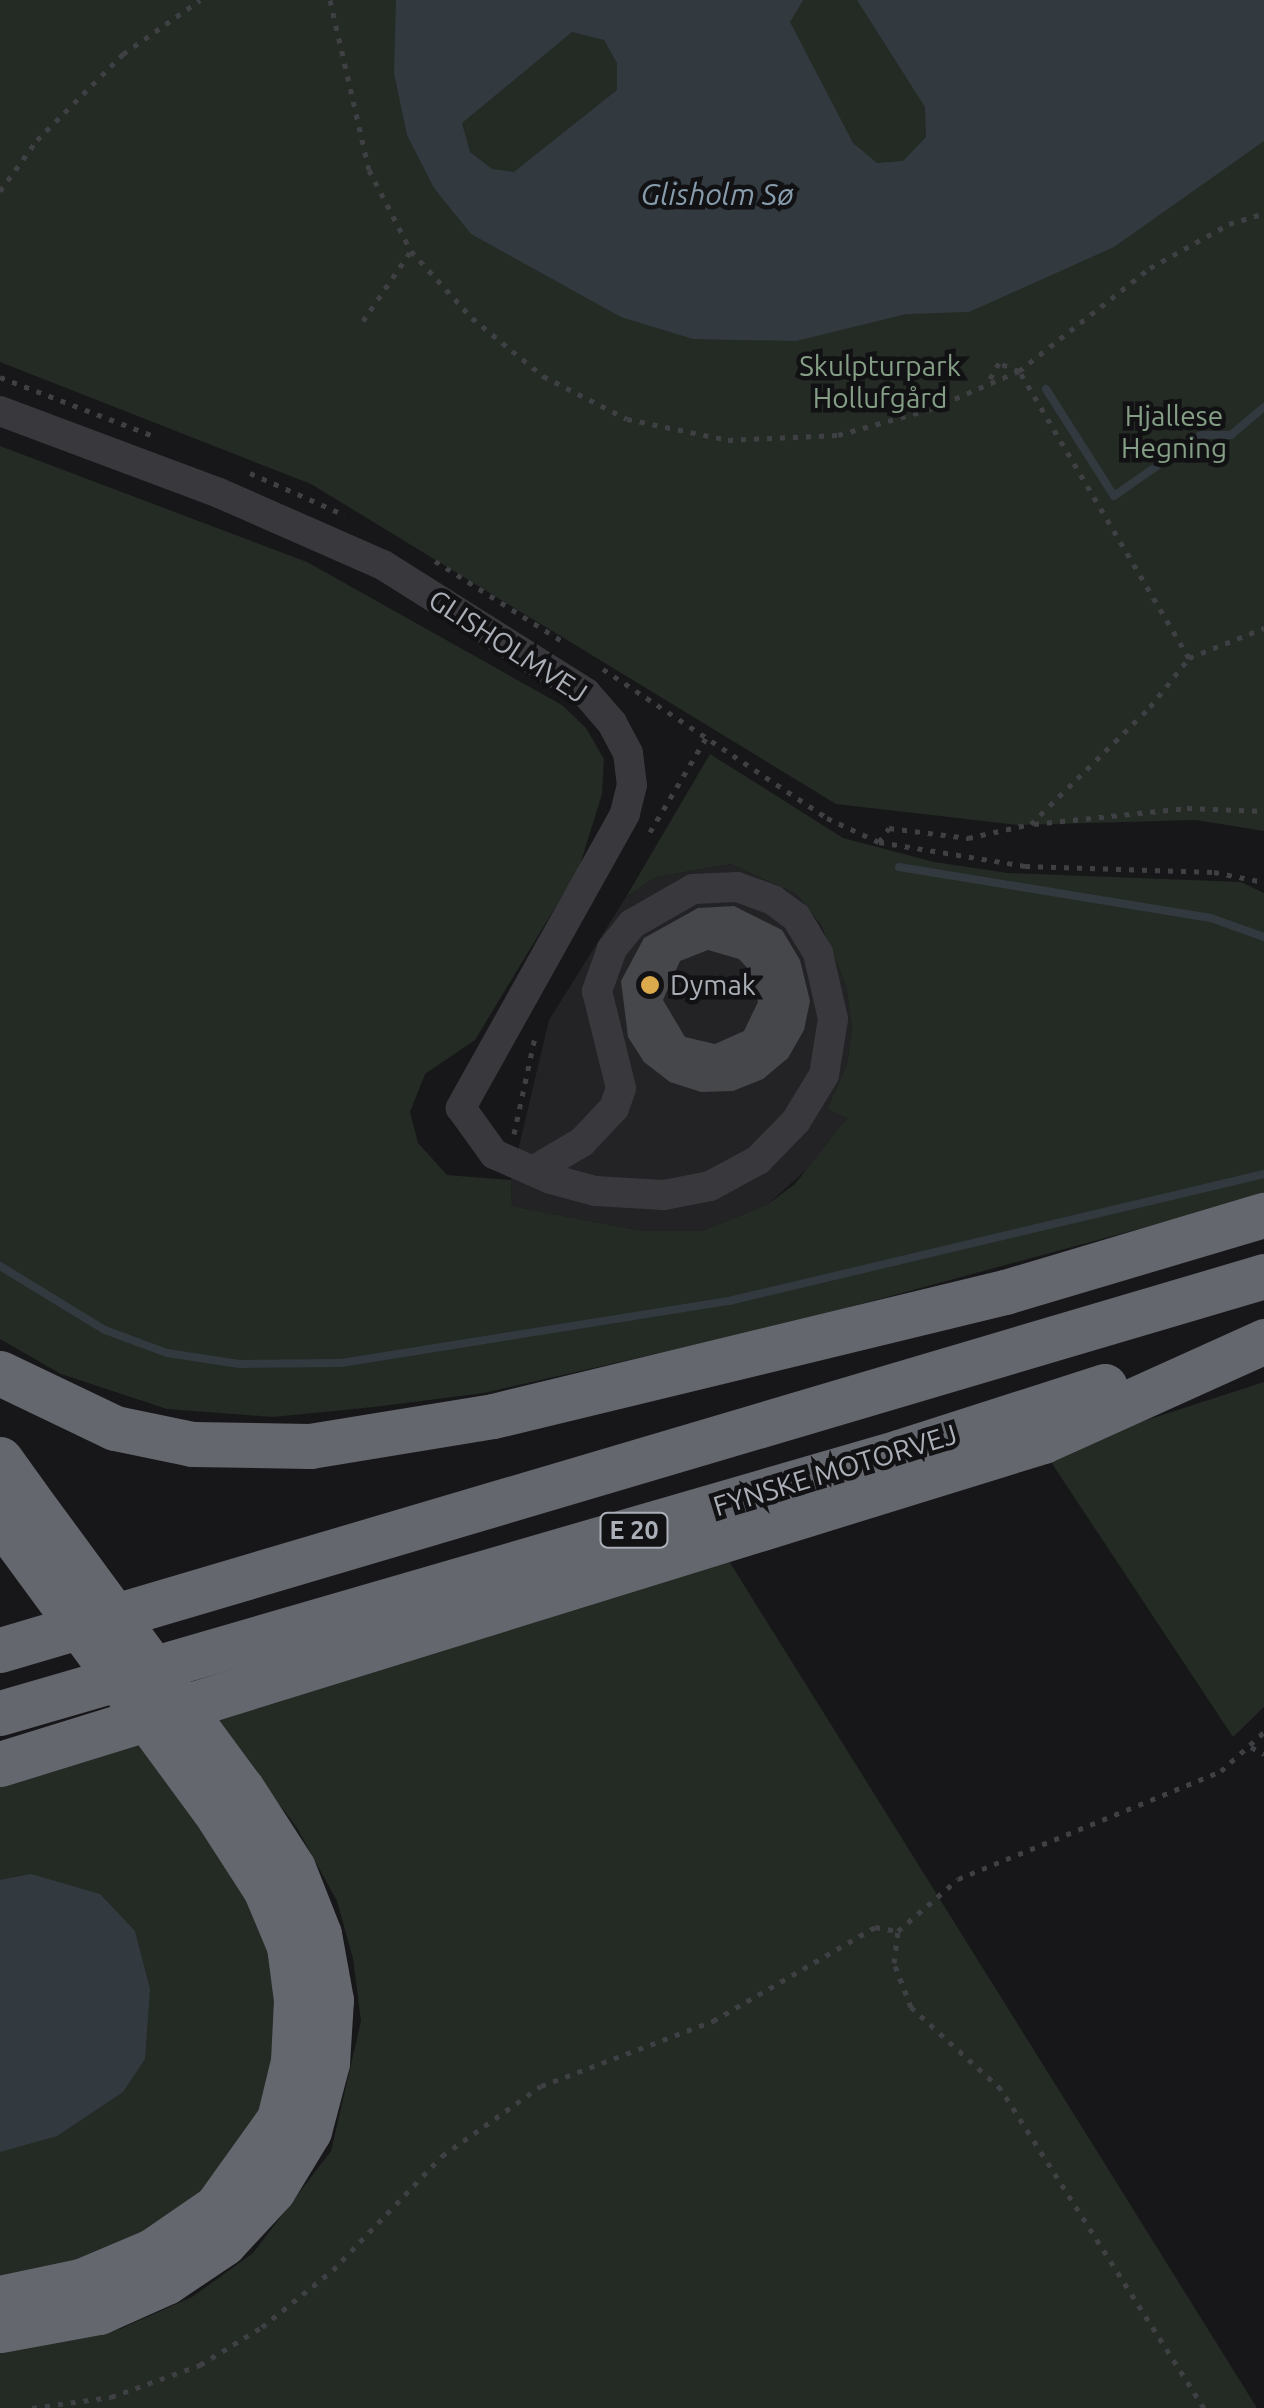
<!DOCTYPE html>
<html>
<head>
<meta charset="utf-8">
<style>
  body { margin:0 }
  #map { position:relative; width:1264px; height:2408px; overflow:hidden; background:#171719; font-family:Ubuntu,sans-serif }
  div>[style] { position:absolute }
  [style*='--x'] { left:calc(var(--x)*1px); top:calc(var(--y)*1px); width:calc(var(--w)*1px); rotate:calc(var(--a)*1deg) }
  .built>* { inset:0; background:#232326 }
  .green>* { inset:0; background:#242a24 }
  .water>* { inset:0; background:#323a40 }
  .stream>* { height:8px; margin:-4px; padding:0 4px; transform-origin:4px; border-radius:4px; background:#323a40 }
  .building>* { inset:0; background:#46474b }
  .path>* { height:5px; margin-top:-2.5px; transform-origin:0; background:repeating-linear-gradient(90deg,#3f4044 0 5px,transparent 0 13px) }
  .minor>* { height:30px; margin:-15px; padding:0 15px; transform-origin:15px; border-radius:15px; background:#39393d }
  .highway>* { height:45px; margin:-22.5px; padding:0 22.5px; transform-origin:22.5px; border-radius:22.5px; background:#65676e }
  .highway-bridge>* { height:45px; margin:-22.5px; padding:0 22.5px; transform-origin:22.5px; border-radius:22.5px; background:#65676e }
  .dots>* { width:28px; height:28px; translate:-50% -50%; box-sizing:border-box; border:5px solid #121214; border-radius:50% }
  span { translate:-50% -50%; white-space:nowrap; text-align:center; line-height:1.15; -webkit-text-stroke:9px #121214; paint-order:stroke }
  .shield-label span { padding:2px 8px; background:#121214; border:2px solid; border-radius:8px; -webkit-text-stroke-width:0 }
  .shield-label { font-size:25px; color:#abafb7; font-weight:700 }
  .park-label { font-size:28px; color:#849f86 }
  .street-label { font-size:28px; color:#abafb7 }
  .poi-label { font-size:28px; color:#abafb7 }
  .left { translate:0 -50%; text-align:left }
  .water-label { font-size:30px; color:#869cad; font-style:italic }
</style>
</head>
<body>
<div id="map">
  <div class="built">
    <i style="clip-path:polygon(731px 864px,796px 894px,820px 925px,846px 986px,852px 1027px,847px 1064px,827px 1109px,847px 1117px,826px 1152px,768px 1204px,702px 1231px,642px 1231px,512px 1206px,511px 1180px,549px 1020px,626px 897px,656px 877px)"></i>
  </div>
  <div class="green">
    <i style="clip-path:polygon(0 0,1264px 0,1264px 831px,1196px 820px,1018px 825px,836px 804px,311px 484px,0 362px)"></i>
    <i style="clip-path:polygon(0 446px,307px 562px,562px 705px,586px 728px,604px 759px,602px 794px,579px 868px,475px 1040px,425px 1074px,410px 1112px,418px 1143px,447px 1175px,511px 1180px,512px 1206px,642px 1231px,702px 1231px,768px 1204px,795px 1184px,847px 1118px,827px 1109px,847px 1064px,852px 1027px,846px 986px,821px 925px,796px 894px,731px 864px,656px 877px,626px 897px,710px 754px,843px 838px,934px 862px,1008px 873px,1241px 882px,1264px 893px,1264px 1195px,795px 1322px,484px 1393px,374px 1407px,273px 1417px,167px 1409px,61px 1374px,0 1339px)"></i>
    <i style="clip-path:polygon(1264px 1382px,1264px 1707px,1233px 1737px,1045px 1453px)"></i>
    <i style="clip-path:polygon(729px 1561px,1257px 2408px,0 2408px,0 2351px,120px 2329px,192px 2297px,253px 2253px,331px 2151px,361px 2021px,353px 1959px,337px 1901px,297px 1828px,215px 1719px)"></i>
    <i style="clip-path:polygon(144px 1742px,266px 1920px,282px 2054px,250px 2143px,178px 2216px,88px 2261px,0 2278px,0 1785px)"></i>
  </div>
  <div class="water">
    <i style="clip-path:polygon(evenodd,396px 0,803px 0,790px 22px,853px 143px,877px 163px,903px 161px,926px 137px,925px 107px,857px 0,1264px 0,1264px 141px,1114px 247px,969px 312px,906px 314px,796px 341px,693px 339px,621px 317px,471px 234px,434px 188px,407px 135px,394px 73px,396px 0,572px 32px,604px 40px,617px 63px,617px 90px,514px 172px,492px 169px,470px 152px,462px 123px,572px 32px)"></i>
    <i style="clip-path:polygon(31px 1874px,100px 1894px,135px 1931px,150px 1989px,145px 2059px,123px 2092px,57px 2136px,0 2152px,0 1880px)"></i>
  </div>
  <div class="stream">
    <i style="--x:1046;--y:389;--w:127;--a:57.6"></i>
    <i style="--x:1114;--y:496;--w:106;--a:-35"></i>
    <i style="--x:1201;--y:435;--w:30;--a:0"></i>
    <i style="--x:1231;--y:435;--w:43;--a:-40.3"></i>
    <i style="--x:899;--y:867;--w:316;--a:9.3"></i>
    <i style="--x:1211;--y:918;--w:56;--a:19.7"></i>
    <i style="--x:0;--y:1266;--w:123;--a:31.4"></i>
    <i style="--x:105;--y:1330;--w:66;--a:20.4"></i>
    <i style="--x:167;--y:1353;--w:73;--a:8.7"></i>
    <i style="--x:239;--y:1364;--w:102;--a:-0.6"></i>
    <i style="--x:341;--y:1363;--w:393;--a:-9.1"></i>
    <i style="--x:729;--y:1301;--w:550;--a:-13.35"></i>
  </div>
  <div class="building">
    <i style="clip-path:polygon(evenodd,734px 906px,782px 930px,800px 960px,810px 1001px,804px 1030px,788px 1058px,763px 1079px,733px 1091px,701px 1092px,670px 1082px,644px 1062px,628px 1037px,621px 981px,644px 938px,698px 908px,734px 906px,708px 950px,739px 959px,750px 971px,758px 1002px,744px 1031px,715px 1044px,685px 1037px,663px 1000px,680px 961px,708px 950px)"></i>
  </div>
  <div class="path">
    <i style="--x:330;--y:0;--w:174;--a:77.1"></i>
    <i style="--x:369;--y:170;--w:91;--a:62.6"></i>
    <i style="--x:411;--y:251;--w:91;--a:47.7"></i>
    <i style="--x:472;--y:318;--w:92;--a:39.2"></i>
    <i style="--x:543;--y:376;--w:94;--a:27.1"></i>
    <i style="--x:627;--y:419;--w:103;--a:11.7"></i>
    <i style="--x:728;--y:440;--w:110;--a:-2.6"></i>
    <i style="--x:838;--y:435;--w:97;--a:-15.6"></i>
    <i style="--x:931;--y:409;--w:96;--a:-23.4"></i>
    <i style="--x:1019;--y:371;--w:167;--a:-38.2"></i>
    <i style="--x:1150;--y:268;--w:90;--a:-29.1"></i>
    <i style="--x:1229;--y:224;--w:37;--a:-17"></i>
    <i style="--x:0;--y:191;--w:63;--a:-54"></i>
    <i style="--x:37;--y:140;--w:122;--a:-45"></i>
    <i style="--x:123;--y:54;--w:94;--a:-35"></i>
    <i style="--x:363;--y:321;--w:85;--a:-55.6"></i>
    <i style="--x:0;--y:377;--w:162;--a:21"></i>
    <i style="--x:250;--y:473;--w:104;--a:23.9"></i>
    <i style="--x:435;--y:561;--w:154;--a:32.2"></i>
    <i style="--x:1189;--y:658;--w:81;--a:-21.8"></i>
    <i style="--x:603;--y:669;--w:269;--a:33.6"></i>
    <i style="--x:827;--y:818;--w:57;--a:24.8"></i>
    <i style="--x:879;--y:842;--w:148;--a:9.3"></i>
    <i style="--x:1025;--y:866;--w:189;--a:1.8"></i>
    <i style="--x:1214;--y:872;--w:51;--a:11.3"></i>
    <i style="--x:1034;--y:824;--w:154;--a:-6"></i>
    <i style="--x:1187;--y:808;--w:77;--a:2.2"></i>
    <i style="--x:650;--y:832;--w:109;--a:-59.2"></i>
    <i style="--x:879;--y:842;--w:17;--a:-54"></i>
    <i style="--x:889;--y:828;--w:80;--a:7.2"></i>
    <i style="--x:968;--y:838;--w:65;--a:-12.5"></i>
    <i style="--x:1031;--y:824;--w:167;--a:-44.5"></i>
    <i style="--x:1150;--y:707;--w:63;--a:-51.5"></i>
    <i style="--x:1189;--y:658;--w:334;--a:-120.6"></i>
    <i style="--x:1019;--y:371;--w:22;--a:-158"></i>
    <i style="--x:999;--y:363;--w:24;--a:120"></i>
    <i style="--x:514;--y:1134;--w:99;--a:-77.8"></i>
    <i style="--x:1251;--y:1747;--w:15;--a:28"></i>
    <i style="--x:32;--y:2408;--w:80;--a:-7.9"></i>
    <i style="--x:111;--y:2397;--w:95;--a:-19.8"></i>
    <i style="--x:200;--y:2365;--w:73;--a:-31.5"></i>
    <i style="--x:262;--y:2327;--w:91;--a:-38.8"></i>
    <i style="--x:333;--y:2270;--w:158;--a:-46.3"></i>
    <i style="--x:442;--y:2156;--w:121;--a:-35.3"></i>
    <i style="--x:541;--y:2086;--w:184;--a:-20.7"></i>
    <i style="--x:713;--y:2021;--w:187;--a:-30.1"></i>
    <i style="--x:875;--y:1927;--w:23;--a:10"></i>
    <i style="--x:1204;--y:2408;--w:378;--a:-122.5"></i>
    <i style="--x:1001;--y:2089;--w:122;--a:-137.7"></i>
    <i style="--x:911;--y:2007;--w:47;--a:-111.1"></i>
    <i style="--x:894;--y:1963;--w:32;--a:-83"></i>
    <i style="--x:898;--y:1931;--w:79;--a:-40.9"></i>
    <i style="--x:958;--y:1879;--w:284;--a:-22.3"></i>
    <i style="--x:1221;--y:1771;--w:58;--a:-42.2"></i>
  </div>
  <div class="minor">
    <i style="--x:0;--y:411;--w:234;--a:20.5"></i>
    <i style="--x:219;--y:493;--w:179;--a:23.7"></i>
    <i style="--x:383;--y:565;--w:240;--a:32.2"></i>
    <i style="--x:586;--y:693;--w:40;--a:49"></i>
    <i style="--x:612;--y:723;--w:34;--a:62"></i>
    <i style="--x:628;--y:753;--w:32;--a:83"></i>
    <i style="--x:632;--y:785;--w:30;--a:104"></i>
    <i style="--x:625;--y:814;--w:337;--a:119.2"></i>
    <i style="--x:461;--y:1108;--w:57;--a:54.3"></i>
    <i style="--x:494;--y:1154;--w:62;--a:23.7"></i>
    <i style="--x:551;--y:1179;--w:46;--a:15.3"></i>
    <i style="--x:595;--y:1191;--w:69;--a:3.3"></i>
    <i style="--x:664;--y:1195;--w:47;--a:-11.1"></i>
    <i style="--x:710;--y:1186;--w:55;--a:-28.4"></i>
    <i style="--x:758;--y:1160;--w:54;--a:-45.7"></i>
    <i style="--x:796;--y:1121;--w:54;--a:-58.7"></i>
    <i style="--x:824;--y:1075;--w:57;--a:-80.9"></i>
    <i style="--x:833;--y:1019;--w:68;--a:-102.8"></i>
    <i style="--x:818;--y:953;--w:42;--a:-121.4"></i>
    <i style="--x:796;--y:917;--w:29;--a:-144"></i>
    <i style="--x:773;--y:900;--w:38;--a:-160"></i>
    <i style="--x:737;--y:887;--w:44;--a:177.4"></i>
    <i style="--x:693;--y:889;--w:70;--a:150.2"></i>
    <i style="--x:632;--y:924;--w:32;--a:129"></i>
    <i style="--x:612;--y:949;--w:45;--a:109.7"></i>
    <i style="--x:597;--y:991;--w:100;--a:76.1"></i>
    <i style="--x:621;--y:1088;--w:21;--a:109"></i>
    <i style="--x:614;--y:1108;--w:47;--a:133.3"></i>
    <i style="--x:582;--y:1142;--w:57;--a:149.4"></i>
  </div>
  <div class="highway">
    <i style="--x:0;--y:1373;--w:127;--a:25.6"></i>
    <i style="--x:115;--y:1428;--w:79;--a:11.7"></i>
    <i style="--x:192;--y:1444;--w:118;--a:1"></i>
    <i style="--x:310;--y:1446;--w:185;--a:-9.3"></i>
    <i style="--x:493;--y:1416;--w:527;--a:-13.61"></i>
    <i style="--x:1005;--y:1292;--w:270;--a:-16.6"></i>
    <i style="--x:0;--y:1459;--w:48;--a:54.3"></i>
    <i style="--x:0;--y:1650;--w:1318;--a:-16.48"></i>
    <i style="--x:0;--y:1713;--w:936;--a:-16.19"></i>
    <i style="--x:899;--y:1452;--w:216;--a:-17.8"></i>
    <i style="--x:0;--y:1764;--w:1092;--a:-17.21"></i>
    <i style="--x:1043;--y:1441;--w:243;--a:-24.3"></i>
    <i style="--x:0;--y:2298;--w:83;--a:-11.9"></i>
    <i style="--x:81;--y:2281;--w:77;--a:-22.9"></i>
    <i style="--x:152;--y:2251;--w:78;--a:-34.5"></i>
    <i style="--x:216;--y:2207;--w:108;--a:-54.4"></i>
    <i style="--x:279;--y:2119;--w:60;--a:-76.4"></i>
    <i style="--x:293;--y:2061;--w:61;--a:-87.2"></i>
    <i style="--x:296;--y:2000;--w:54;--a:-97.4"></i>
    <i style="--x:289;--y:1946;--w:62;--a:-112.8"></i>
    <i style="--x:265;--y:1889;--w:94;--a:-122.8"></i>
    <i style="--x:0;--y:2330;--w:101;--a:-10.3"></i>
    <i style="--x:99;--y:2312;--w:73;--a:-24.1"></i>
    <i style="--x:166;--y:2282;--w:70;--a:-33.9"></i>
    <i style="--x:224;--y:2243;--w:72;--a:-47.2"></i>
    <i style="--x:273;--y:2190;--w:69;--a:-58.6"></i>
    <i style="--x:309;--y:2131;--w:70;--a:-75.2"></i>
    <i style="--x:327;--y:2063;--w:63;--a:-86.4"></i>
    <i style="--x:331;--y:2000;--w:67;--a:-100.3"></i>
    <i style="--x:319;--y:1934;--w:71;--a:-111.5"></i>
    <i style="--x:293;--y:1868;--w:94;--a:-122.8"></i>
  </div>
  <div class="highway-bridge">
    <i style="--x:28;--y:1498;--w:361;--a:53.7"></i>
    <i style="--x:0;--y:1519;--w:361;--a:53.7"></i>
  </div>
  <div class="dots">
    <i style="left:650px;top:985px;background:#dbaa4d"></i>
  </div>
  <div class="shield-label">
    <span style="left:634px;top:1530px">E 20</span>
  </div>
  <div class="park-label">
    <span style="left:880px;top:382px">Skulpturpark<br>Hollufgård</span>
    <span style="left:1174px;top:432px">Hjallese<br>Hegning</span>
  </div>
  <div class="street-label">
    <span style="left:508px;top:646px;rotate:33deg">GLISHOLMVEJ</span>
    <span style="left:835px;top:1470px;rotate:-17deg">FYNSKE MOTORVEJ</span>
  </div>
  <div class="poi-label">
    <span class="left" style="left:670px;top:985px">Dymak</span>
  </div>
  <div class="water-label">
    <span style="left:717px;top:194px">Glisholm Sø</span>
  </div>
</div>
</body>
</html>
